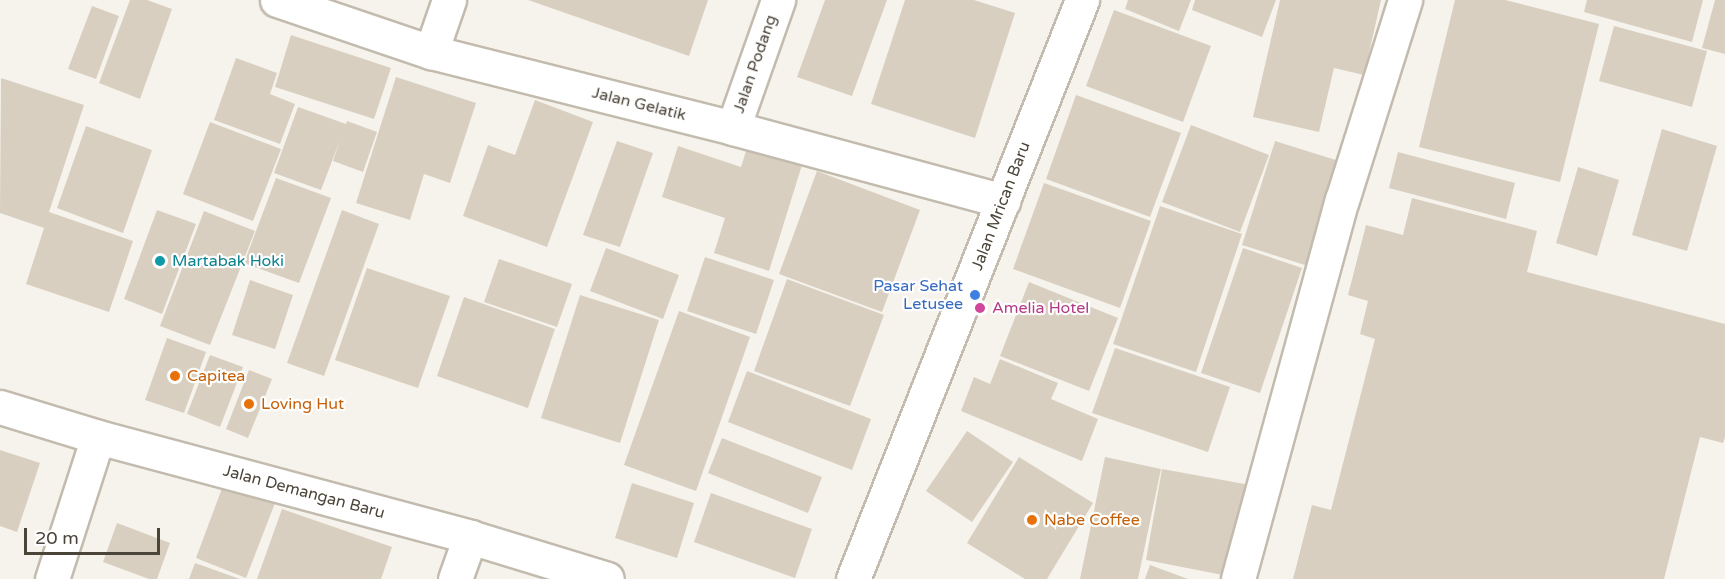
<!DOCTYPE html>
<html>
<head>
<meta charset="utf-8">
<style>
  body { margin:0 }
  #map { position:relative; width:1725px; height:579px; overflow:hidden; background:#f6f3ec; font-family:"Varela Round",sans-serif }
  div>[style] { position:absolute }
  [style*='--x'] { left:calc(var(--x)*1px); top:calc(var(--y)*1px); width:calc(var(--w)*1px); rotate:calc(var(--a)*1deg) }
  .building>* { inset:0; background:#d8cfc1 }
  .roads { filter:drop-shadow(2px 0 #c2bbae) drop-shadow(-2px 0 #c2bbae) drop-shadow(0 2px #c2bbae) drop-shadow(0 -2px #c2bbae) }
  .minor>* { height:33px; margin:-16.5px; padding:0 16.5px; transform-origin:16.5px; border-radius:16.5px; background:#fff }
  .dots>* { width:16px; height:16px; translate:-50% -50%; box-sizing:border-box; border:3px solid #fff; border-radius:50% }
  span { translate:-50% -50%; white-space:nowrap; text-align:center; line-height:1.15; -webkit-text-stroke:4.5px #fff; paint-order:stroke }
  .street-label { font-size:16px; color:#4b4439 }
  .culture-label { font-size:16px; color:#0d838f }
  .left { translate:0 -50%; text-align:left }
  .shop-label { font-size:16px; color:#366cbe }
  .right { translate:-100% -50%; text-align:right }
  .hotel-label { font-size:16px; color:#b23c85 }
  .food-label { font-size:16px; color:#c56008 }
  .scale { position:absolute; left:24px; top:528px; width:136px; height:27px; box-sizing:border-box; border:3px solid #4b4439; border-top:0; padding-left:8px; font-size:18px; line-height:21px; white-space:nowrap; color:#4b4439; -webkit-text-stroke:4px #fff; paint-order:stroke }
</style>
</head>
<body>
<div id="map">
  <div class="building">
    <i style="clip-path:polygon(130px 0,147px 0,172px 9px,140px 99px,99px 83px)"></i>
    <i style="clip-path:polygon(528px 0,708px 0,689px 56px)"></i>
    <i style="clip-path:polygon(825px 0,887px 0,852px 96px,797px 77px)"></i>
    <i style="clip-path:polygon(905px 0,974px 0,1015px 13px,975px 138px,871px 104px)"></i>
    <i style="clip-path:polygon(1128px 0,1191px 0,1179px 31px,1125px 9px)"></i>
    <i style="clip-path:polygon(1195px 0,1276px 0,1262px 37px,1192px 10px)"></i>
    <i style="clip-path:polygon(1280px 0,1381px 0,1364px 75px,1334px 68px,1319px 132px,1253px 117px)"></i>
    <i style="clip-path:polygon(1455px 0,1505px 0,1599px 24px,1560px 182px,1419px 147px)"></i>
    <i style="clip-path:polygon(1587px 0,1703px 0,1692px 42px,1584px 12px)"></i>
    <i style="clip-path:polygon(1715px 0,1725px 0,1725px 54px,1702px 48px)"></i>
    <i style="clip-path:polygon(92px 6px,119px 16px,96px 79px,68px 69px)"></i>
    <i style="clip-path:polygon(1114px 10px,1211px 46px,1183px 122px,1086px 86px)"></i>
    <i style="clip-path:polygon(1614px 26px,1707px 51px,1692px 107px,1599px 81px)"></i>
    <i style="clip-path:polygon(291px 35px,391px 68px,374px 119px,275px 87px)"></i>
    <i style="clip-path:polygon(236px 58px,277px 73px,270px 94px,295px 104px,280px 144px,214px 120px)"></i>
    <i style="clip-path:polygon(396px 77px,476px 103px,450px 183px,424px 174px,410px 220px,356px 203px)"></i>
    <i style="clip-path:polygon(1px 78px,84px 105px,49px 212px,133px 241px,109px 312px,26px 284px,44px 228px,0 213px)"></i>
    <i style="clip-path:polygon(1076px 95px,1181px 133px,1150px 217px,1046px 179px)"></i>
    <i style="clip-path:polygon(535px 100px,593px 122px,547px 247px,463px 216px,488px 145px,515px 155px)"></i>
    <i style="clip-path:polygon(298px 107px,346px 124px,347px 121px,377px 132px,363px 172px,333px 161px,340px 140px,321px 190px,274px 173px)"></i>
    <i style="clip-path:polygon(210px 122px,281px 149px,253px 221px,183px 194px)"></i>
    <i style="clip-path:polygon(1191px 125px,1269px 155px,1240px 232px,1162px 202px)"></i>
    <i style="clip-path:polygon(86px 126px,152px 150px,123px 233px,57px 208px)"></i>
    <i style="clip-path:polygon(1662px 129px,1717px 146px,1687px 251px,1632px 235px)"></i>
    <i style="clip-path:polygon(617px 141px,653px 153px,620px 247px,583px 235px)"></i>
    <i style="clip-path:polygon(1275px 141px,1342px 162px,1308px 266px,1242px 245px)"></i>
    <i style="clip-path:polygon(678px 146px,741px 167px,747px 148px,802px 165px,769px 271px,714px 253px,725px 218px,662px 197px)"></i>
    <i style="clip-path:polygon(1398px 152px,1515px 183px,1506px 219px,1389px 188px)"></i>
    <i style="clip-path:polygon(1578px 167px,1619px 180px,1597px 256px,1556px 243px)"></i>
    <i style="clip-path:polygon(817px 171px,920px 210px,882px 312px,779px 274px)"></i>
    <i style="clip-path:polygon(276px 178px,331px 198px,299px 283px,244px 263px)"></i>
    <i style="clip-path:polygon(1044px 183px,1151px 221px,1120px 308px,1013px 269px)"></i>
    <i style="clip-path:polygon(1412px 198px,1537px 231px,1527px 272px,1725px 324px,1725px 437px,1723px 443px,1700px 437px,1664px 579px,1293px 579px,1312px 505px,1331px 510px,1375px 339px,1360px 334px,1368px 301px,1348px 295px,1366px 225px,1403px 235px)"></i>
    <i style="clip-path:polygon(1160px 206px,1242px 234px,1196px 372px,1113px 344px)"></i>
    <i style="clip-path:polygon(157px 210px,196px 224px,162px 314px,124px 299px)"></i>
    <i style="clip-path:polygon(342px 210px,379px 224px,324px 376px,287px 363px)"></i>
    <i style="clip-path:polygon(204px 211px,255px 231px,210px 345px,160px 326px)"></i>
    <i style="clip-path:polygon(606px 248px,679px 275px,663px 319px,590px 291px)"></i>
    <i style="clip-path:polygon(1243px 248px,1302px 268px,1260px 393px,1201px 373px)"></i>
    <i style="clip-path:polygon(705px 257px,774px 280px,756px 334px,687px 311px)"></i>
    <i style="clip-path:polygon(499px 259px,572px 284px,557px 327px,484px 302px)"></i>
    <i style="clip-path:polygon(367px 268px,450px 296px,418px 388px,335px 360px)"></i>
    <i style="clip-path:polygon(787px 279px,884px 315px,850px 406px,754px 371px)"></i>
    <i style="clip-path:polygon(250px 280px,293px 295px,275px 349px,232px 335px)"></i>
    <i style="clip-path:polygon(1029px 282px,1118px 318px,1089px 391px,1000px 356px)"></i>
    <i style="clip-path:polygon(580px 295px,659px 320px,620px 443px,541px 418px)"></i>
    <i style="clip-path:polygon(464px 297px,555px 329px,528px 408px,437px 376px)"></i>
    <i style="clip-path:polygon(679px 311px,750px 337px,696px 491px,624px 465px)"></i>
    <i style="clip-path:polygon(167px 338px,206px 352px,184px 413px,145px 400px)"></i>
    <i style="clip-path:polygon(1115px 348px,1230px 387px,1208px 452px,1092px 413px)"></i>
    <i style="clip-path:polygon(210px 355px,243px 367px,220px 427px,187px 414px)"></i>
    <i style="clip-path:polygon(1000px 359px,1058px 383px,1051px 399px,1098px 419px,1082px 461px,961px 411px,974px 377px,990px 384px)"></i>
    <i style="clip-path:polygon(249px 370px,272px 379px,248px 438px,226px 429px)"></i>
    <i style="clip-path:polygon(747px 371px,871px 419px,852px 470px,728px 422px)"></i>
    <i style="clip-path:polygon(967px 431px,1013px 462px,972px 522px,926px 491px)"></i>
    <i style="clip-path:polygon(722px 438px,822px 477px,808px 513px,708px 473px)"></i>
    <i style="clip-path:polygon(0 450px,40px 463px,17px 532px,0 526px)"></i>
    <i style="clip-path:polygon(1019px 457px,1093px 503px,1047px 579px,1025px 579px,967px 543px)"></i>
    <i style="clip-path:polygon(1105px 457px,1161px 469px,1138px 579px,1080px 579px)"></i>
    <i style="clip-path:polygon(1162px 469px,1250px 485px,1233px 577px,1146px 560px)"></i>
    <i style="clip-path:polygon(224px 483px,275px 503px,246px 578px,196px 558px)"></i>
    <i style="clip-path:polygon(632px 483px,694px 503px,677px 558px,615px 538px)"></i>
    <i style="clip-path:polygon(711px 493px,812px 529px,795px 578px,694px 542px)"></i>
    <i style="clip-path:polygon(282px 509px,392px 547px,381px 579px,257px 579px)"></i>
    <i style="clip-path:polygon(117px 523px,170px 543px,157px 579px,149px 579px,103px 562px)"></i>
    <i style="clip-path:polygon(195px 563px,240px 579px,189px 579px)"></i>
    <i style="clip-path:polygon(1150px 565px,1188px 579px,1145px 579px)"></i>
  </div>
  <div class="roads">
    <div class="minor">
      <i style="--x:277;--y:0;--w:163;--a:18.7"></i>
      <i style="--x:431;--y:52;--w:311;--a:14.1"></i>
      <i style="--x:733;--y:128;--w:280;--a:15.1"></i>
      <i style="--x:431;--y:52;--w:55;--a:-70.9"></i>
      <i style="--x:733;--y:128;--w:136;--a:-70.6"></i>
      <i style="--x:0;--y:407;--w:102;--a:17"></i>
      <i style="--x:98;--y:437;--w:385;--a:15"></i>
      <i style="--x:470;--y:537;--w:143;--a:17"></i>
      <i style="--x:52;--y:579;--w:149;--a:-72.1"></i>
      <i style="--x:455;--y:579;--w:45;--a:-70.3"></i>
      <i style="--x:853;--y:579;--w:623;--a:-68.42"></i>
      <i style="--x:1238;--y:579;--w:393;--a:-74.7"></i>
      <i style="--x:1342;--y:200;--w:210;--a:-72.5"></i>
    </div>
  </div>
  <div class="dots">
    <i style="left:160px;top:261px;background:#0f9aa8"></i>
    <i style="left:975px;top:295px;background:#3f7fe0"></i>
    <i style="left:980px;top:308px;background:#d1479c"></i>
    <i style="left:175px;top:376px;background:#e8710a"></i>
    <i style="left:249px;top:404px;background:#e8710a"></i>
    <i style="left:1032px;top:520px;background:#e8710a"></i>
  </div>
  <div class="street-label">
    <span style="left:755px;top:64px;rotate:-71deg">Jalan Podang</span>
    <span style="left:639px;top:104px;rotate:14deg">Jalan Gelatik</span>
    <span style="left:1001px;top:206px;rotate:-69deg">Jalan Mrican Baru</span>
    <span style="left:304px;top:492px;rotate:15deg">Jalan Demangan Baru</span>
  </div>
  <div class="culture-label">
    <span class="left" style="left:172px;top:261px">Martabak Hoki</span>
  </div>
  <div class="shop-label">
    <span class="right" style="left:963px;top:295px">Pasar Sehat<br>Letusee</span>
  </div>
  <div class="hotel-label">
    <span class="left" style="left:992px;top:308px">Amelia Hotel</span>
  </div>
  <div class="food-label">
    <span class="left" style="left:187px;top:376px">Capitea</span>
    <span class="left" style="left:261px;top:404px">Loving Hut</span>
    <span class="left" style="left:1044px;top:520px">Nabe Coffee</span>
  </div>
  <div class="scale">20 m</div>
</div>
</body>
</html>
